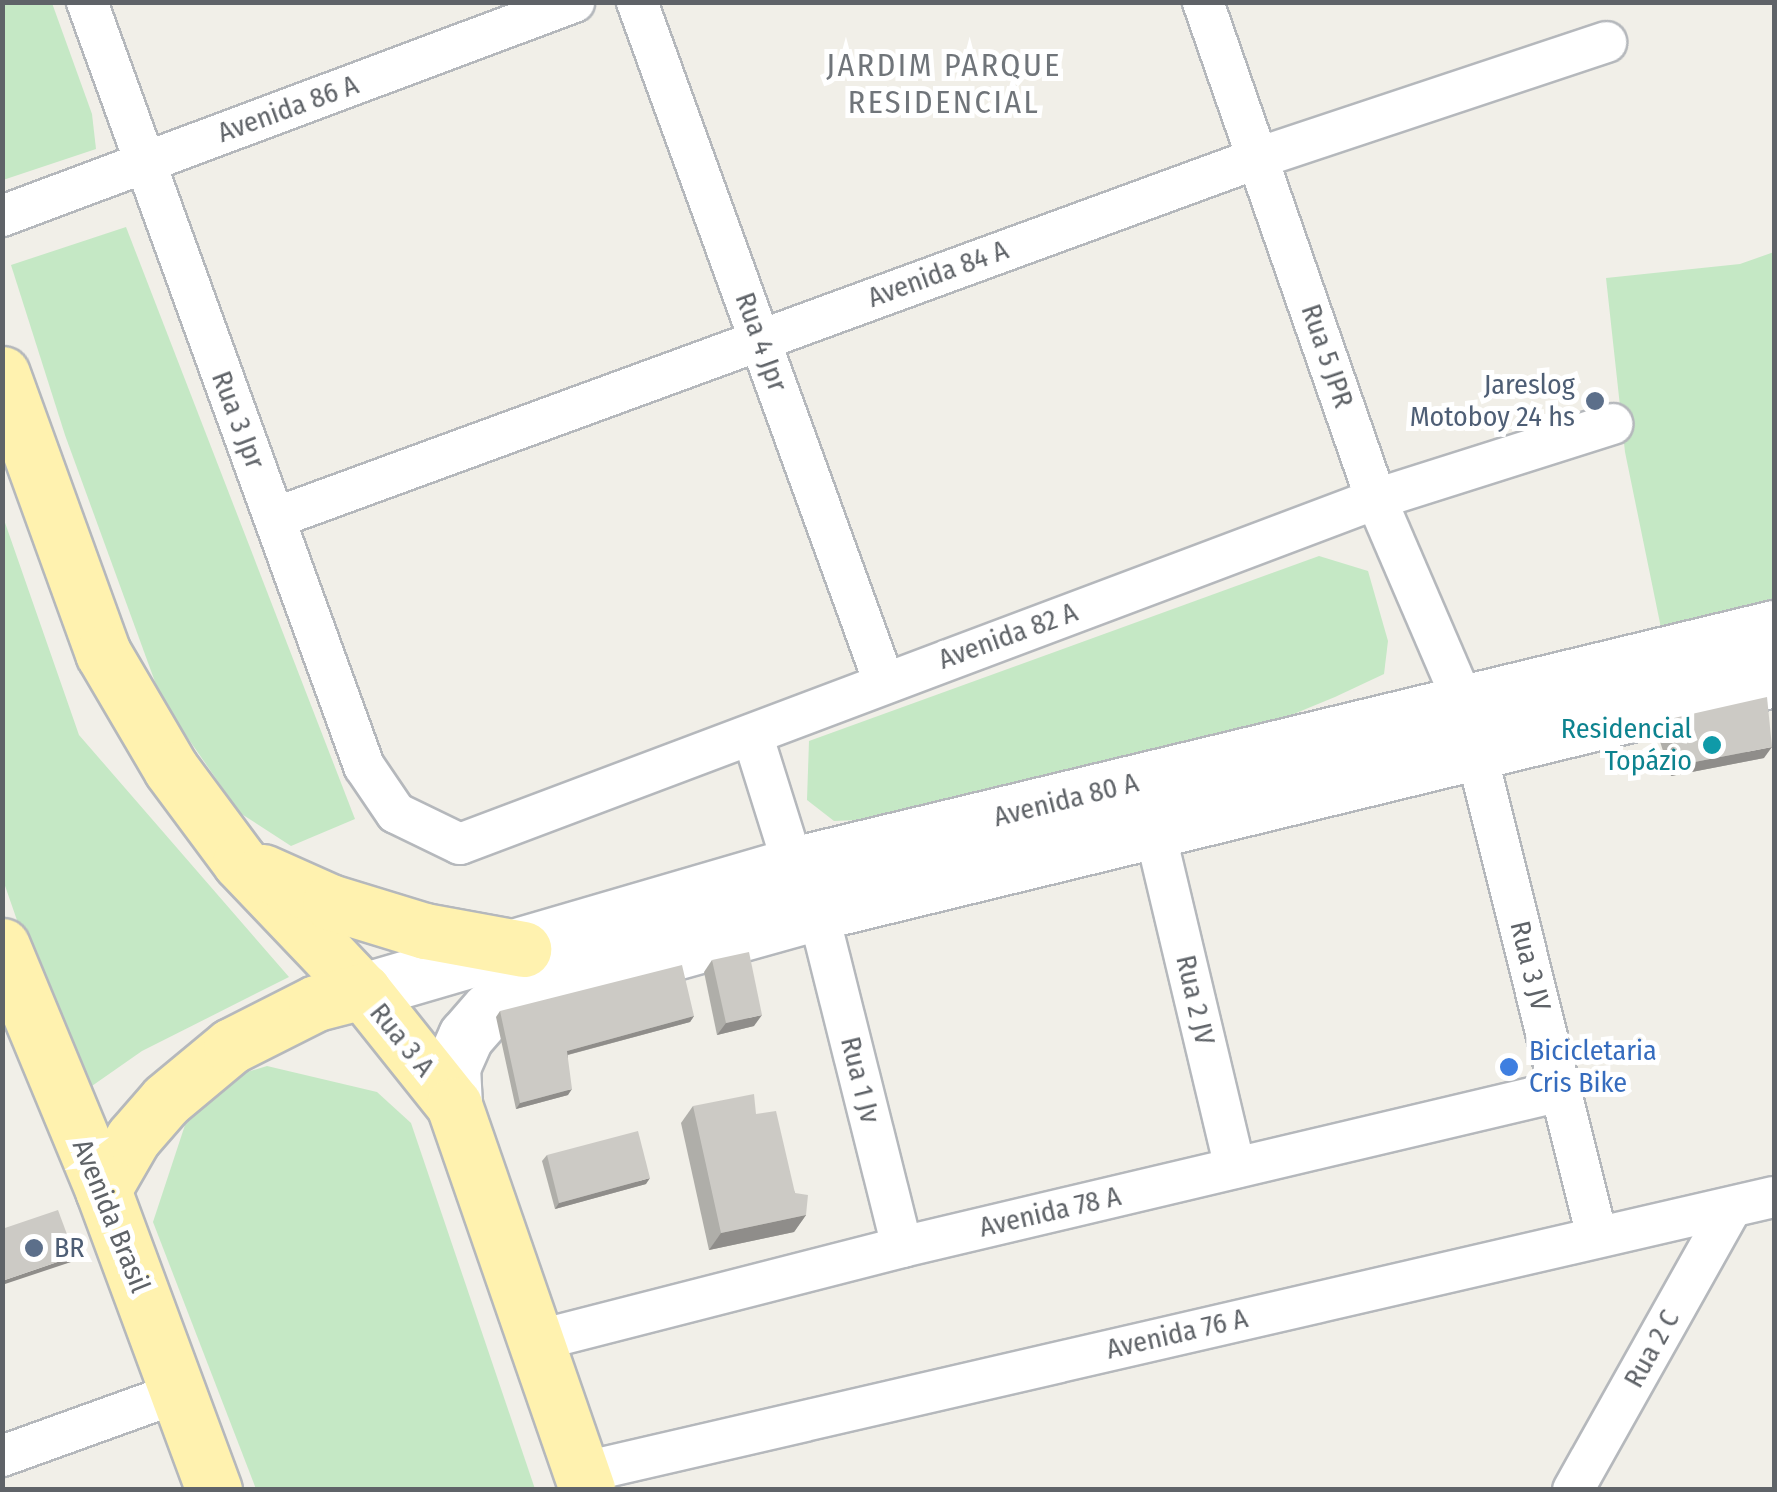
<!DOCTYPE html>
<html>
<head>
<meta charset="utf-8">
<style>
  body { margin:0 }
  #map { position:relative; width:1777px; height:1492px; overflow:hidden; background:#f1efe8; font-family:"Fira Sans Condensed",sans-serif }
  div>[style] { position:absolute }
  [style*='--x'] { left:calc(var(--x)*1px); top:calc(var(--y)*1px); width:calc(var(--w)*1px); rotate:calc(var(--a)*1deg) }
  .green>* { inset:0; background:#c5e8c5 }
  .roads { filter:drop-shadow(2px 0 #b5b8bc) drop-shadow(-2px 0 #b5b8bc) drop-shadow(0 2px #b5b8bc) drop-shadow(0 -2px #b5b8bc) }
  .minor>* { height:40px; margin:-20px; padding:0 20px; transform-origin:20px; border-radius:20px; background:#fff }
  .secondary>* { height:55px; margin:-27.5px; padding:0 27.5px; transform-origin:27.5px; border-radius:27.5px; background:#fff }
  .primary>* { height:55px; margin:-27.5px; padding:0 27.5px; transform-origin:27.5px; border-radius:27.5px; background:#fff2af }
  .wall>* { inset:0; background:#afaea9 }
  .shaded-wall>* { inset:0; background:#8f8d8a }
  .building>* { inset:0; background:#cccac5 }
  .dots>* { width:28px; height:28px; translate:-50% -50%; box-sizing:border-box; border:5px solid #fff; border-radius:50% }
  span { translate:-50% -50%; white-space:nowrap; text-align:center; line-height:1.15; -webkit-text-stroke:10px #fff; paint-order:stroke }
  .street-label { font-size:28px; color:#5f6368 }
  .service-label { font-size:28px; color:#4e5e75 }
  .right { translate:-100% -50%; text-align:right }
  .left { translate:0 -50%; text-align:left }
  .culture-label { font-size:28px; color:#0d838f }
  .shop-label { font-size:28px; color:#366cbe }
  .quarter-label { font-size:32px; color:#70757a; letter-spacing:2.5px }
  .frame { position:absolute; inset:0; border:5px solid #5f6368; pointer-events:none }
</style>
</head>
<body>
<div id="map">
  <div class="green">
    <i style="clip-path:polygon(2px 3px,52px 3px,92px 114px,96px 149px,3px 180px)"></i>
    <i style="clip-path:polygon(126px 227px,355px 819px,291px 846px,240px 813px,162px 701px,65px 435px,11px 265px)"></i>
    <i style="clip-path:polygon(1774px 252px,1774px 598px,1661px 628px,1625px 452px,1606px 278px,1740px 264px)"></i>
    <i style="clip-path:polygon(2px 514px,79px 735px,289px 977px,142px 1051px,89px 1088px,58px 1038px,3px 880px)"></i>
    <i style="clip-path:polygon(1319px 556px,1368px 571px,1388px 641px,1384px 674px,1335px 697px,1257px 729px,880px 819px,834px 821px,807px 800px,809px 741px)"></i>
    <i style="clip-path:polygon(267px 1066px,377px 1092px,411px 1123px,535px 1489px,256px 1489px,153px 1222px,185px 1125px,231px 1077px)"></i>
  </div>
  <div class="roads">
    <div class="minor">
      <i style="--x:87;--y:2;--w:813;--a:70.07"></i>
      <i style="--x:364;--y:766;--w:57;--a:55.8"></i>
      <i style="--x:396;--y:813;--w:71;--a:25.8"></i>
      <i style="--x:460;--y:844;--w:979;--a:-20.64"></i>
      <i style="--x:1376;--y:499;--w:248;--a:-17.6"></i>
      <i style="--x:637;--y:2;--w:723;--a:70.04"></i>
      <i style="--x:1203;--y:2;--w:526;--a:70.81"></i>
      <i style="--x:1376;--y:499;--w:222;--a:66.7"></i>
      <i style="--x:1464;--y:703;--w:550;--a:76.01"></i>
      <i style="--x:2;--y:216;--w:611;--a:-20.51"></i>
      <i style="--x:275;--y:518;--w:1047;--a:-20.11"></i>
      <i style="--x:1258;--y:158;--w:367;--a:-18.4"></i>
      <i style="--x:753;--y:737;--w:134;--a:72.6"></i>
      <i style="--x:1155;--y:832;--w:345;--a:76.6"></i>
      <i style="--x:818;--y:912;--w:345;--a:75.9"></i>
      <i style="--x:540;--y:1340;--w:374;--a:-14.4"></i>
      <i style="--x:902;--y:1247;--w:677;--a:-13.32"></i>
      <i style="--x:2;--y:1456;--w:189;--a:-19.8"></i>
      <i style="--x:580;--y:1473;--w:1225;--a:-13.02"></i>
      <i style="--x:1573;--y:1490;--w:323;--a:-60.7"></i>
    </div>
    <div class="secondary">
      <i style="--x:363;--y:991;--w:448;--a:-16.3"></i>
      <i style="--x:793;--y:865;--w:1009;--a:-13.58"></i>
      <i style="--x:454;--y:1105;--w:38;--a:-93"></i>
      <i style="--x:452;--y:1067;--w:34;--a:-66"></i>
      <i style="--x:466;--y:1036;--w:35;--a:-49"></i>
      <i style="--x:489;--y:1010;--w:34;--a:-26"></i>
      <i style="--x:520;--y:995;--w:309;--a:-15.6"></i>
      <i style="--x:818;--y:912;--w:984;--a:-13.7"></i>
    </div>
    <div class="primary">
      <i style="--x:2;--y:374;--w:297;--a:70.1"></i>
      <i style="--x:103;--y:653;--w:134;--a:59.6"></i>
      <i style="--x:171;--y:769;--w:116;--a:53.4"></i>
      <i style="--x:240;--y:862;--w:178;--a:46.4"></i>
      <i style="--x:363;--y:991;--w:146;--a:51.4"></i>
      <i style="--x:454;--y:1105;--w:407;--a:70.9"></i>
      <i style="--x:263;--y:872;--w:73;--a:24.1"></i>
      <i style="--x:330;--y:902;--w:99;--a:17"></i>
      <i style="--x:425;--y:931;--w:100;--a:10.4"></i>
      <i style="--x:2;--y:946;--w:264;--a:67.5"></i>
      <i style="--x:103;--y:1190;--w:320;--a:69.7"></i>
      <i style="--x:103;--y:1190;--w:60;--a:-60"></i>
      <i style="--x:133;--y:1138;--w:50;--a:-49"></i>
      <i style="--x:166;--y:1100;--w:85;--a:-39.7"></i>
      <i style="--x:231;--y:1046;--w:95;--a:-26.8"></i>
      <i style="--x:316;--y:1003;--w:49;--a:-14.3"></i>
    </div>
  </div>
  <div class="wall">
    <i style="clip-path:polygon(1665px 720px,1764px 758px,1671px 776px,1657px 732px)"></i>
    <i style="clip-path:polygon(712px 960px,754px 1026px,717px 1035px,704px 972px)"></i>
    <i style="clip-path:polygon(500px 1011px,694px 1016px,690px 1022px,568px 1055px,568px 1095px,516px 1109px,496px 1017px)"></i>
    <i style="clip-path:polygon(693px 1106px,756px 1114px,806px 1215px,794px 1232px,709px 1250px,681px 1123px)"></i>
    <i style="clip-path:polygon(547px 1155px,646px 1184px,555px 1209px,542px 1161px)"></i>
  </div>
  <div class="shaded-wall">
    <i style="clip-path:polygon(1772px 747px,1764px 758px,1671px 776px,1679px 765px)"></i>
    <i style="clip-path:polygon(762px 1015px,754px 1026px,717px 1035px,726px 1023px)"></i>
    <i style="clip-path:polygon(694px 1016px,690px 1022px,563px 1056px,567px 1051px)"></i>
    <i style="clip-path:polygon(572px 1089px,568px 1095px,516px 1109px,520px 1103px)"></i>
    <i style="clip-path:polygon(650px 1178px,646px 1184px,555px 1209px,559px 1203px)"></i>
    <i style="clip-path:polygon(806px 1215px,794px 1232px,709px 1250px,721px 1233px)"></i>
    <i style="clip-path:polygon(75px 1256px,71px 1262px,2px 1285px,2px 1281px)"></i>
  </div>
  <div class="building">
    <i style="clip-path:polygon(1767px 697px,1772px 747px,1679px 765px,1665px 720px)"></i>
    <i style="clip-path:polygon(749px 952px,762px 1015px,726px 1023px,712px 960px)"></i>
    <i style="clip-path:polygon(682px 965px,694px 1016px,567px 1051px,572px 1089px,520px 1103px,500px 1011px)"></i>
    <i style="clip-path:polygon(754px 1094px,756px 1114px,776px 1111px,795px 1193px,808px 1195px,806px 1215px,721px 1233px,693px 1106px)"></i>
    <i style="clip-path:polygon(638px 1131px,650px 1178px,559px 1203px,547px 1155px)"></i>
    <i style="clip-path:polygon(58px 1210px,75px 1256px,2px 1281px,2px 1229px)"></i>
  </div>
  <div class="dots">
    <i style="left:1595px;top:401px;background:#5c6f8a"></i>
    <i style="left:1712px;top:745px;background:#0f9aa8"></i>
    <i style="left:1509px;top:1067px;background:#3f7fe0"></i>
    <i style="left:34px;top:1248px;background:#5c6f8a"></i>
  </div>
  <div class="street-label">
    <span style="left:288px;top:109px;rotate:-20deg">Avenida 86 A</span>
    <span style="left:938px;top:274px;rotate:-20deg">Avenida 84 A</span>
    <span style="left:761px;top:342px;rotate:70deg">Rua 4 Jpr</span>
    <span style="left:1327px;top:356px;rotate:71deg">Rua 5 JPR</span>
    <span style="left:238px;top:420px;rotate:69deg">Rua 3 Jpr</span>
    <span style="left:1008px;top:636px;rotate:-20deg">Avenida 82 A</span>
    <span style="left:1066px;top:800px;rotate:-14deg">Avenida 80 A</span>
    <span style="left:1530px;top:966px;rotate:76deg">Rua 3 JV</span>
    <span style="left:1195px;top:1000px;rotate:77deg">Rua 2 JV</span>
    <span style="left:402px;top:1040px;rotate:51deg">Rua 3 A</span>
    <span style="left:860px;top:1080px;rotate:76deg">Rua 1 Jv</span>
    <span style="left:1050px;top:1212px;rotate:-13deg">Avenida 78 A</span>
    <span style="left:111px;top:1216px;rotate:68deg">Avenida Brasil</span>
    <span style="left:1177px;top:1334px;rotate:-13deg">Avenida 76 A</span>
    <span style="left:1652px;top:1349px;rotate:-61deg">Rua 2 C</span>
  </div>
  <div class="service-label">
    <span class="right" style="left:1575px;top:401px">Jareslog<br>Motoboy 24 hs</span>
    <span class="left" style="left:54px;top:1248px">BR</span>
  </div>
  <div class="culture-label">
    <span class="right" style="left:1692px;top:745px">Residencial<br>Topázio</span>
  </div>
  <div class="shop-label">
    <span class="left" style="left:1529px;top:1067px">Bicicletaria<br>Cris Bike</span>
  </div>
  <div class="quarter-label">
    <span style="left:944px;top:84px">JARDIM PARQUE<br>RESIDENCIAL</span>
  </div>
  <div class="frame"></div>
</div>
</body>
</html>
